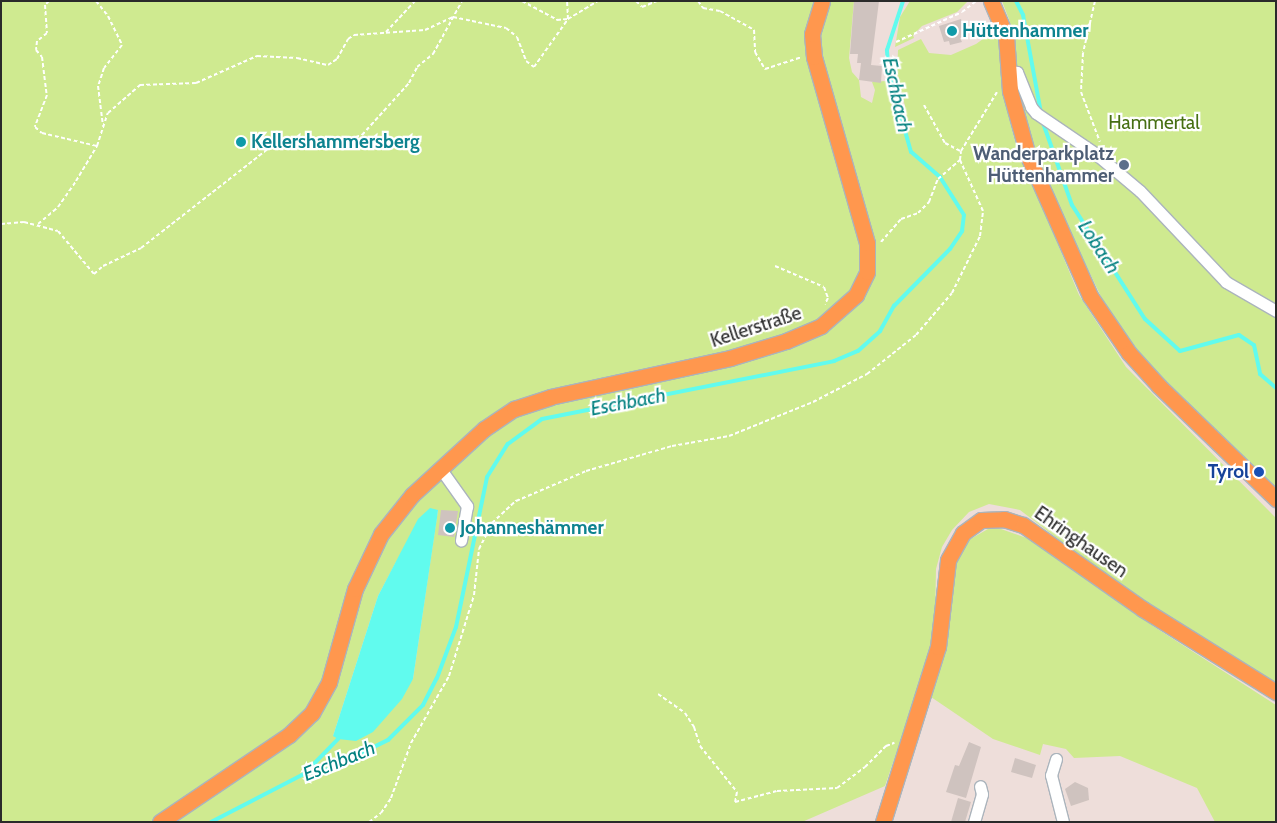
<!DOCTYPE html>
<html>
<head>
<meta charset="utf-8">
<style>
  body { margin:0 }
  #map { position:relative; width:1277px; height:823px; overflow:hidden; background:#eededa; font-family:Cabin,sans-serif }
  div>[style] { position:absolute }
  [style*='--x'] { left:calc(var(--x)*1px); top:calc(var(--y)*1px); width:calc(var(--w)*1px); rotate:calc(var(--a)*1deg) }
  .green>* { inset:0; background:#cfea90 }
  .water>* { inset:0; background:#61fbee }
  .stream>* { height:4px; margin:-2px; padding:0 2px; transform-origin:2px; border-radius:2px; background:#61fbee }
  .building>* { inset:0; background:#cfc3bf }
  .path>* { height:2px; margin-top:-1px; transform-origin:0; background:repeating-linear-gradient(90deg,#fff 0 4px,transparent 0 6.5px) }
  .roads { filter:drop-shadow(1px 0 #abb4bc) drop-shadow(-1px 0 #abb4bc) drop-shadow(0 1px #abb4bc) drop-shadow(0 -1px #abb4bc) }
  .minor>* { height:11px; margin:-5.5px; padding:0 5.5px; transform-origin:5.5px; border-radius:5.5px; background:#fff }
  .major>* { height:15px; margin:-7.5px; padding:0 7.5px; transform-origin:7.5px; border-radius:7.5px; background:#ff974e }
  .dots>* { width:14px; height:14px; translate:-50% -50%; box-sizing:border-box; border:2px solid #fff; border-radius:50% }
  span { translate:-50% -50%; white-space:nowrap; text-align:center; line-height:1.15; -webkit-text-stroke:4.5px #fff; paint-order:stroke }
  .culture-label { font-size:19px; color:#0d838f; font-weight:700 }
  .left { translate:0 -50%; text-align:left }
  .park-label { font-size:19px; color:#466f12 }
  .service-label { font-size:19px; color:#4e5e75; font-weight:700 }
  .right { translate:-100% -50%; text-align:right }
  .street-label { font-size:19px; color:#2a2a2a }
  .transit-label { font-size:19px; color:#164399; font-weight:700 }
  .water-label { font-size:20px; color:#048281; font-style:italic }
  .frame { position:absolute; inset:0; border:2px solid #2a2a2a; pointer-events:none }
</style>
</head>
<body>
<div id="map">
  <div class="green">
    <i style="clip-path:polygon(1px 1px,816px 1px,809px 24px,860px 232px,863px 267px,845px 301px,803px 329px,734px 352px,535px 395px,390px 511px,317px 695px,294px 725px,150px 822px,1px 822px)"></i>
    <i style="clip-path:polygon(evenodd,827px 1px,854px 1px,849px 58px,852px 72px,859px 80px,861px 97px,872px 103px,875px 90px,872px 82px,886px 81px,896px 111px,905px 106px,897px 76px,898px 50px,921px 39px,929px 53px,951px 55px,976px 44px,997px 29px,1004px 99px,1015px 141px,1079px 295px,1126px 367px,1276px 518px,1276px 684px,1121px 587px,1020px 510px,989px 504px,969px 512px,952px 530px,942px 547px,936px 569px,935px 618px,928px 660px,885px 786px,802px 822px,173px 822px,296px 739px,319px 719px,332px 696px,358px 598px,390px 531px,409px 508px,492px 430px,509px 419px,546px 405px,782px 351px,828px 330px,862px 298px,872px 237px,834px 111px,817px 41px,827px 1px,438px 510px,413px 679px,333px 736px,378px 596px,396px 562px,438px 510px)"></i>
    <i style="clip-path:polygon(910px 1px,968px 1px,957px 12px,922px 26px,913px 35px,914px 38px,895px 47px,900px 17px)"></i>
    <i style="clip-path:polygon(1002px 1px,1276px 1px,1276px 491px,1152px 369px,1106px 307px,1050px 190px,1029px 135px,1017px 88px,1010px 22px)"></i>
    <i style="clip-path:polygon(988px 529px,1001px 529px,1032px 540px,1153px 626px,1276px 705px,1276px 822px,1215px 822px,1197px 788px,1120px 756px,1074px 758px,1066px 749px,1043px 744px,1040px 755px,993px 739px,931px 697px,947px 646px,951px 583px,959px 552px,967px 541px)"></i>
  </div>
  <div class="water">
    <i style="clip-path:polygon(430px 508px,438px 510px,437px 518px,413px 679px,402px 699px,373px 732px,356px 741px,338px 739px,333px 736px,378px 596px,418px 519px)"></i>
  </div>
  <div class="stream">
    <i style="--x:1016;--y:1;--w:16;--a:63"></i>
    <i style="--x:1023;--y:15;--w:100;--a:79.6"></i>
    <i style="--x:1042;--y:120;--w:90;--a:70.6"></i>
    <i style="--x:1072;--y:205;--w:135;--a:57.4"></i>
    <i style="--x:1145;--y:319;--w:47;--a:42.4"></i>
    <i style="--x:1180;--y:351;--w:61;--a:-15.2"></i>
    <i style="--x:1239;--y:335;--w:18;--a:34"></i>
    <i style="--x:1254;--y:345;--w:30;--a:78"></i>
    <i style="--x:1260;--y:374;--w:21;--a:41"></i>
    <i style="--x:304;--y:774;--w:49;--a:-45.8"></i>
    <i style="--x:211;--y:822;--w:105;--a:-27.3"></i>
    <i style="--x:304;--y:774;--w:25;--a:-11"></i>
    <i style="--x:329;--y:769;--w:66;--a:-26.2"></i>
    <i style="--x:388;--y:740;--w:49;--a:-45"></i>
    <i style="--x:423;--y:705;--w:30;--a:-63"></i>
    <i style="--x:437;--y:678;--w:54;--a:-69.6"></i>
    <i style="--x:456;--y:627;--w:153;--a:-78.3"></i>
    <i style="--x:487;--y:477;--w:39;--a:-58"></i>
    <i style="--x:508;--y:444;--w:42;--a:-36.3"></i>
    <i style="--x:542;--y:419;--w:298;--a:-11.2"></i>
    <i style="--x:834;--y:361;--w:26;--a:-23"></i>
    <i style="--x:858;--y:351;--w:30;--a:-42"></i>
    <i style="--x:880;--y:331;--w:29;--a:-61"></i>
    <i style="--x:894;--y:306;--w:80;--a:-45.5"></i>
    <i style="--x:950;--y:249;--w:22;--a:-56"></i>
    <i style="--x:962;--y:231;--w:16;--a:-83"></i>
    <i style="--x:964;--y:215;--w:45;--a:-122.3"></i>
    <i style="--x:940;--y:177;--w:38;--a:-139"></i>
    <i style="--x:911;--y:152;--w:81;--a:-105.8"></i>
    <i style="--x:889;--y:74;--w:24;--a:-95"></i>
    <i style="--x:887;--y:50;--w:52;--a:-71.9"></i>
  </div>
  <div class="building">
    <i style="clip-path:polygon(854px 1px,879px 1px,871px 65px,882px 66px,881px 83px,859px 80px,861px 63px,857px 63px,858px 54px,850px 54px)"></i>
    <i style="clip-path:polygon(961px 19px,966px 36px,960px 38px,962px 42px,950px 45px,949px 41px,944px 42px,939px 26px)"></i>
    <i style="clip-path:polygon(441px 510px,458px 511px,454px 537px,438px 535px)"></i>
    <i style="clip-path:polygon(969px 742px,981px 747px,966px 798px,946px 792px,955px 765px,959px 766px)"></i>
    <i style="clip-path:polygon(1015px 758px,1036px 765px,1032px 778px,1011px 772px)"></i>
    <i style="clip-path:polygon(1075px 782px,1088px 788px,1089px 800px,1071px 806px,1065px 789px)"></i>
    <i style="clip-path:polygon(958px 798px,971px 802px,965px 822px,951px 822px)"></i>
  </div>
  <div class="path">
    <i style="--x:49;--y:1;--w:6;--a:135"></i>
    <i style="--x:45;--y:5;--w:28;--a:86"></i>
    <i style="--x:47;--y:33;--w:13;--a:141"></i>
    <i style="--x:37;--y:41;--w:9;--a:96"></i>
    <i style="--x:36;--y:50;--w:9;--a:49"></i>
    <i style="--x:42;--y:57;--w:38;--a:83"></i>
    <i style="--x:47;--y:95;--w:34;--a:111"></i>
    <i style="--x:35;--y:127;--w:9;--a:41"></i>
    <i style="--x:42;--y:133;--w:57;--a:13.3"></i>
    <i style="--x:96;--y:1;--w:19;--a:51"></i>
    <i style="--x:108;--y:16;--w:32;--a:64"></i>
    <i style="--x:122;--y:45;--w:29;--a:128"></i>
    <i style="--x:104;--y:68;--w:19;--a:108"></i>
    <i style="--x:98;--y:86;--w:40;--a:82.9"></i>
    <i style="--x:522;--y:1;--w:40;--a:28"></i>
    <i style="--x:557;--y:20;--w:11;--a:-5"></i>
    <i style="--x:568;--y:19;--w:35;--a:-31"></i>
    <i style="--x:636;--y:1;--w:8;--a:45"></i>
    <i style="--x:642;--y:7;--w:16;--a:-22"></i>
    <i style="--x:698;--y:1;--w:9;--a:54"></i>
    <i style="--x:703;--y:8;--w:17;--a:10"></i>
    <i style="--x:720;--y:11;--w:39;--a:29"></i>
    <i style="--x:754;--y:30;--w:22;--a:87"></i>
    <i style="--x:755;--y:52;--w:20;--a:60"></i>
    <i style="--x:765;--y:69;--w:38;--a:-18"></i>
    <i style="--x:1095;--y:1;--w:53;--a:103"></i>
    <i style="--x:1083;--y:53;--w:39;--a:93"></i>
    <i style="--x:1081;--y:92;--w:53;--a:69.2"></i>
    <i style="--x:386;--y:32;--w:42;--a:-46.9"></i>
    <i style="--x:896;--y:42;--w:72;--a:-24.4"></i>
    <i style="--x:962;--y:12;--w:18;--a:-38"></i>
    <i style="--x:924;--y:105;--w:43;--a:61.1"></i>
    <i style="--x:945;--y:143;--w:17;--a:28"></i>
    <i style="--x:1;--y:224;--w:23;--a:-5"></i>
    <i style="--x:24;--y:222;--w:35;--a:15"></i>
    <i style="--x:58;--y:231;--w:56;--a:50.1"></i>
    <i style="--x:94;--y:274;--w:12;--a:-42"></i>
    <i style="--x:103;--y:266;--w:42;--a:-25.3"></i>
    <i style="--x:141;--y:248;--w:162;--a:-38"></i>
    <i style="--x:269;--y:148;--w:34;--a:-14"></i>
    <i style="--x:302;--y:140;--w:27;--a:-6"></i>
    <i style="--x:329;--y:137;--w:20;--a:6"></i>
    <i style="--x:349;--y:139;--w:14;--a:-17"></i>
    <i style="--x:362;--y:135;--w:70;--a:-47.9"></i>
    <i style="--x:409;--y:83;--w:18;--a:-63"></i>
    <i style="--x:417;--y:67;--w:21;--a:-39"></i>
    <i style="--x:433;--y:54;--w:60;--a:-61.3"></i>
    <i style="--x:38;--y:224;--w:26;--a:-40"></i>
    <i style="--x:58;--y:207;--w:32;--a:-55"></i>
    <i style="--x:76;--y:181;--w:41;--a:-59"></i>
    <i style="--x:97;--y:146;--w:35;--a:-72"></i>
    <i style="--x:108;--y:113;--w:43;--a:-41.2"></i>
    <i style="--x:140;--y:85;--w:56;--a:-2"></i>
    <i style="--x:196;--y:83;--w:67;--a:-23.9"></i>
    <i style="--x:257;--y:56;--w:40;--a:2.9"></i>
    <i style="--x:297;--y:58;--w:32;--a:13"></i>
    <i style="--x:328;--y:65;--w:11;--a:-34"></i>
    <i style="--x:337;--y:59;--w:23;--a:-61"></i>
    <i style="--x:348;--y:39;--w:7;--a:-34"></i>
    <i style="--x:354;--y:35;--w:71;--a:-4"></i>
    <i style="--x:425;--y:30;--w:31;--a:-25"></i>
    <i style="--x:453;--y:17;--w:54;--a:11.7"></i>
    <i style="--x:506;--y:28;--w:14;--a:39"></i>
    <i style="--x:517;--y:37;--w:26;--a:69"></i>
    <i style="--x:526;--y:61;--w:10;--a:37"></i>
    <i style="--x:534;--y:67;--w:59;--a:-54.7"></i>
    <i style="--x:568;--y:19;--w:18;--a:-93"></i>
    <i style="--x:881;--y:242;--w:30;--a:-49"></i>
    <i style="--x:901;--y:219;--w:18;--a:-19"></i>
    <i style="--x:918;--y:213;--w:16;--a:-45"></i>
    <i style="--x:929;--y:202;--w:25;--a:-69"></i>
    <i style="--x:938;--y:179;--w:29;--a:-41"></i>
    <i style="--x:775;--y:266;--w:53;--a:23.2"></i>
    <i style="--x:824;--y:287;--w:12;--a:70"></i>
    <i style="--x:828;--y:298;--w:7;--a:117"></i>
    <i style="--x:475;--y:524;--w:10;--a:11"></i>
    <i style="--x:485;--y:526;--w:7;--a:-27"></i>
    <i style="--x:658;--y:694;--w:33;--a:35"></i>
    <i style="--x:685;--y:713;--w:17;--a:57"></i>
    <i style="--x:694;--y:727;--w:20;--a:72"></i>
    <i style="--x:700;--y:746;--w:59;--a:51.2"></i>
    <i style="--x:737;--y:792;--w:10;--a:101"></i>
    <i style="--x:735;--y:802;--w:43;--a:-14.7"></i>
    <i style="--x:777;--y:791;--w:60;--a:-2.9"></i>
    <i style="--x:837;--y:788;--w:35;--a:-37"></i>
    <i style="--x:865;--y:767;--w:30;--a:-45"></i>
    <i style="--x:886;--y:746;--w:9;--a:-21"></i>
    <i style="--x:369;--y:822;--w:15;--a:-37"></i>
    <i style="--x:381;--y:813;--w:18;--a:-56"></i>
    <i style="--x:391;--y:798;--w:59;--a:-70"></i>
    <i style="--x:411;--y:743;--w:77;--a:-60.4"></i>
    <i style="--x:449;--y:676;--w:85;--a:-72.8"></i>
    <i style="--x:474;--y:595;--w:46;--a:-83.8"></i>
    <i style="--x:479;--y:549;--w:29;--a:-63"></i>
    <i style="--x:492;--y:523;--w:33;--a:-43"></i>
    <i style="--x:516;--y:501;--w:76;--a:-23.2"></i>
    <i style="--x:586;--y:471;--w:90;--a:-16.2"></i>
    <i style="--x:672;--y:446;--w:58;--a:-10"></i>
    <i style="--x:729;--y:436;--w:91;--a:-22"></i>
    <i style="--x:813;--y:402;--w:61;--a:-27.4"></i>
    <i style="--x:867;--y:374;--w:63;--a:-38.5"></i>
    <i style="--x:916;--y:335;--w:55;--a:-49.4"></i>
    <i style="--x:952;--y:293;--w:64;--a:-63.8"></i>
    <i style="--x:980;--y:236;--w:25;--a:-83"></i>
    <i style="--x:983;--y:211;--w:56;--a:-114.3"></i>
    <i style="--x:960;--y:160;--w:9;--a:-84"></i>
    <i style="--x:961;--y:151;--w:69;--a:-58.6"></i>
  </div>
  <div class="roads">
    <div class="minor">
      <i style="--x:1009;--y:71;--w:8;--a:7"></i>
      <i style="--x:1017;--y:72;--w:38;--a:68"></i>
      <i style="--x:1031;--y:107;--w:8;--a:50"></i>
      <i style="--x:1036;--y:113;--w:73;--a:34.3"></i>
      <i style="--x:1096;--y:154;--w:57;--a:40.1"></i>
      <i style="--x:1140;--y:191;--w:125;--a:46.6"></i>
      <i style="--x:1226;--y:282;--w:58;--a:30.1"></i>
      <i style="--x:440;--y:468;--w:47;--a:54.6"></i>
      <i style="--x:467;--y:506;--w:35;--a:100"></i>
      <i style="--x:1056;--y:759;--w:17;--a:107"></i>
      <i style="--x:1051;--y:775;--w:49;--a:75.7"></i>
      <i style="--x:974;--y:822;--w:29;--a:-74"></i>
      <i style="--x:982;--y:794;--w:8;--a:-104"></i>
    </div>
    <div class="major">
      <i style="--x:991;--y:1;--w:38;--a:67"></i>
      <i style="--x:1006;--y:36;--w:55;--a:85.8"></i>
      <i style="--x:1010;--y:91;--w:67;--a:74.5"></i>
      <i style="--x:1028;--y:156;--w:153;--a:66.1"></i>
      <i style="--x:1090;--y:296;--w:69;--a:55.6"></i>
      <i style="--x:1129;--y:353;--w:45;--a:47.7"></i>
      <i style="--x:1159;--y:386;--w:163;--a:44"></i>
      <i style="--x:160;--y:822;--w:156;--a:-34"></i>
      <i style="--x:289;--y:735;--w:32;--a:-44"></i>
      <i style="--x:312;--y:713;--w:35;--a:-61"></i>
      <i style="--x:329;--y:682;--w:97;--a:-74.4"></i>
      <i style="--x:355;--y:589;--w:61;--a:-64.7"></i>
      <i style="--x:381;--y:534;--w:50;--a:-51.5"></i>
      <i style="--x:412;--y:495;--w:98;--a:-42.5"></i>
      <i style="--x:484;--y:429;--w:36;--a:-34"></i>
      <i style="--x:514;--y:409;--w:38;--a:-18"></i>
      <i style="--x:550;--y:397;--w:184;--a:-12.2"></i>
      <i style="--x:730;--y:358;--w:59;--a:-16.9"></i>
      <i style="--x:786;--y:341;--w:38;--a:-23"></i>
      <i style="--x:821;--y:326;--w:47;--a:-41.5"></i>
      <i style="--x:856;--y:295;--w:25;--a:-64"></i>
      <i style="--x:867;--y:272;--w:29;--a:-90"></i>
      <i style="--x:867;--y:243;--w:193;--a:-105.9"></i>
      <i style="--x:814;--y:57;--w:23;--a:-95"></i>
      <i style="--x:812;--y:34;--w:34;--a:-73"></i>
      <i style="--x:883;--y:822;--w:183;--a:-72.6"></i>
      <i style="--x:938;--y:647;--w:88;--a:-83.4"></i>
      <i style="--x:948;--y:560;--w:31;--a:-61"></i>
      <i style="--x:963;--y:533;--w:22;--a:-36"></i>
      <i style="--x:981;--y:520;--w:23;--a:-2"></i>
      <i style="--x:1004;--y:519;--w:20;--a:18"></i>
      <i style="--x:1023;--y:525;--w:146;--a:35"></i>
      <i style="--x:1143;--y:609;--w:157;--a:32"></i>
    </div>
  </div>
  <div class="dots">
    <i style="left:952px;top:31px;background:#0f9aa8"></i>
    <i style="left:241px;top:142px;background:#0f9aa8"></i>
    <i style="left:1124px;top:165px;background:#5c6f8a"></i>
    <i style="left:1259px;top:472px;background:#1a4fb4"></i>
    <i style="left:450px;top:528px;background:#0f9aa8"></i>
  </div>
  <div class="culture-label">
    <span class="left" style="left:962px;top:31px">Hüttenhammer</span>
    <span class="left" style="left:251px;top:142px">Kellershammersberg</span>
    <span class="left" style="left:460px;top:528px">Johanneshämmer</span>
  </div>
  <div class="park-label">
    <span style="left:1154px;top:123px">Hammertal</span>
  </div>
  <div class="service-label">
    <span class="right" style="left:1114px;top:165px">Wanderparkplatz<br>Hüttenhammer</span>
  </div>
  <div class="street-label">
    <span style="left:756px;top:327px;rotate:-18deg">Kellerstraße</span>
    <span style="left:1081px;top:542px;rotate:35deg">Ehringhausen</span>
  </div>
  <div class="transit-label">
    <span class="right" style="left:1249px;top:472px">Tyrol</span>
  </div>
  <div class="water-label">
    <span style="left:897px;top:95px;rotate:78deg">Eschbach</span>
    <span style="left:1099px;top:247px;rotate:57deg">Lobach</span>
    <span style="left:628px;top:402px;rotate:-11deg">Eschbach</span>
    <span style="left:339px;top:761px;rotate:-22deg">Eschbach</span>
  </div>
  <div class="frame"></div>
</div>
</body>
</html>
